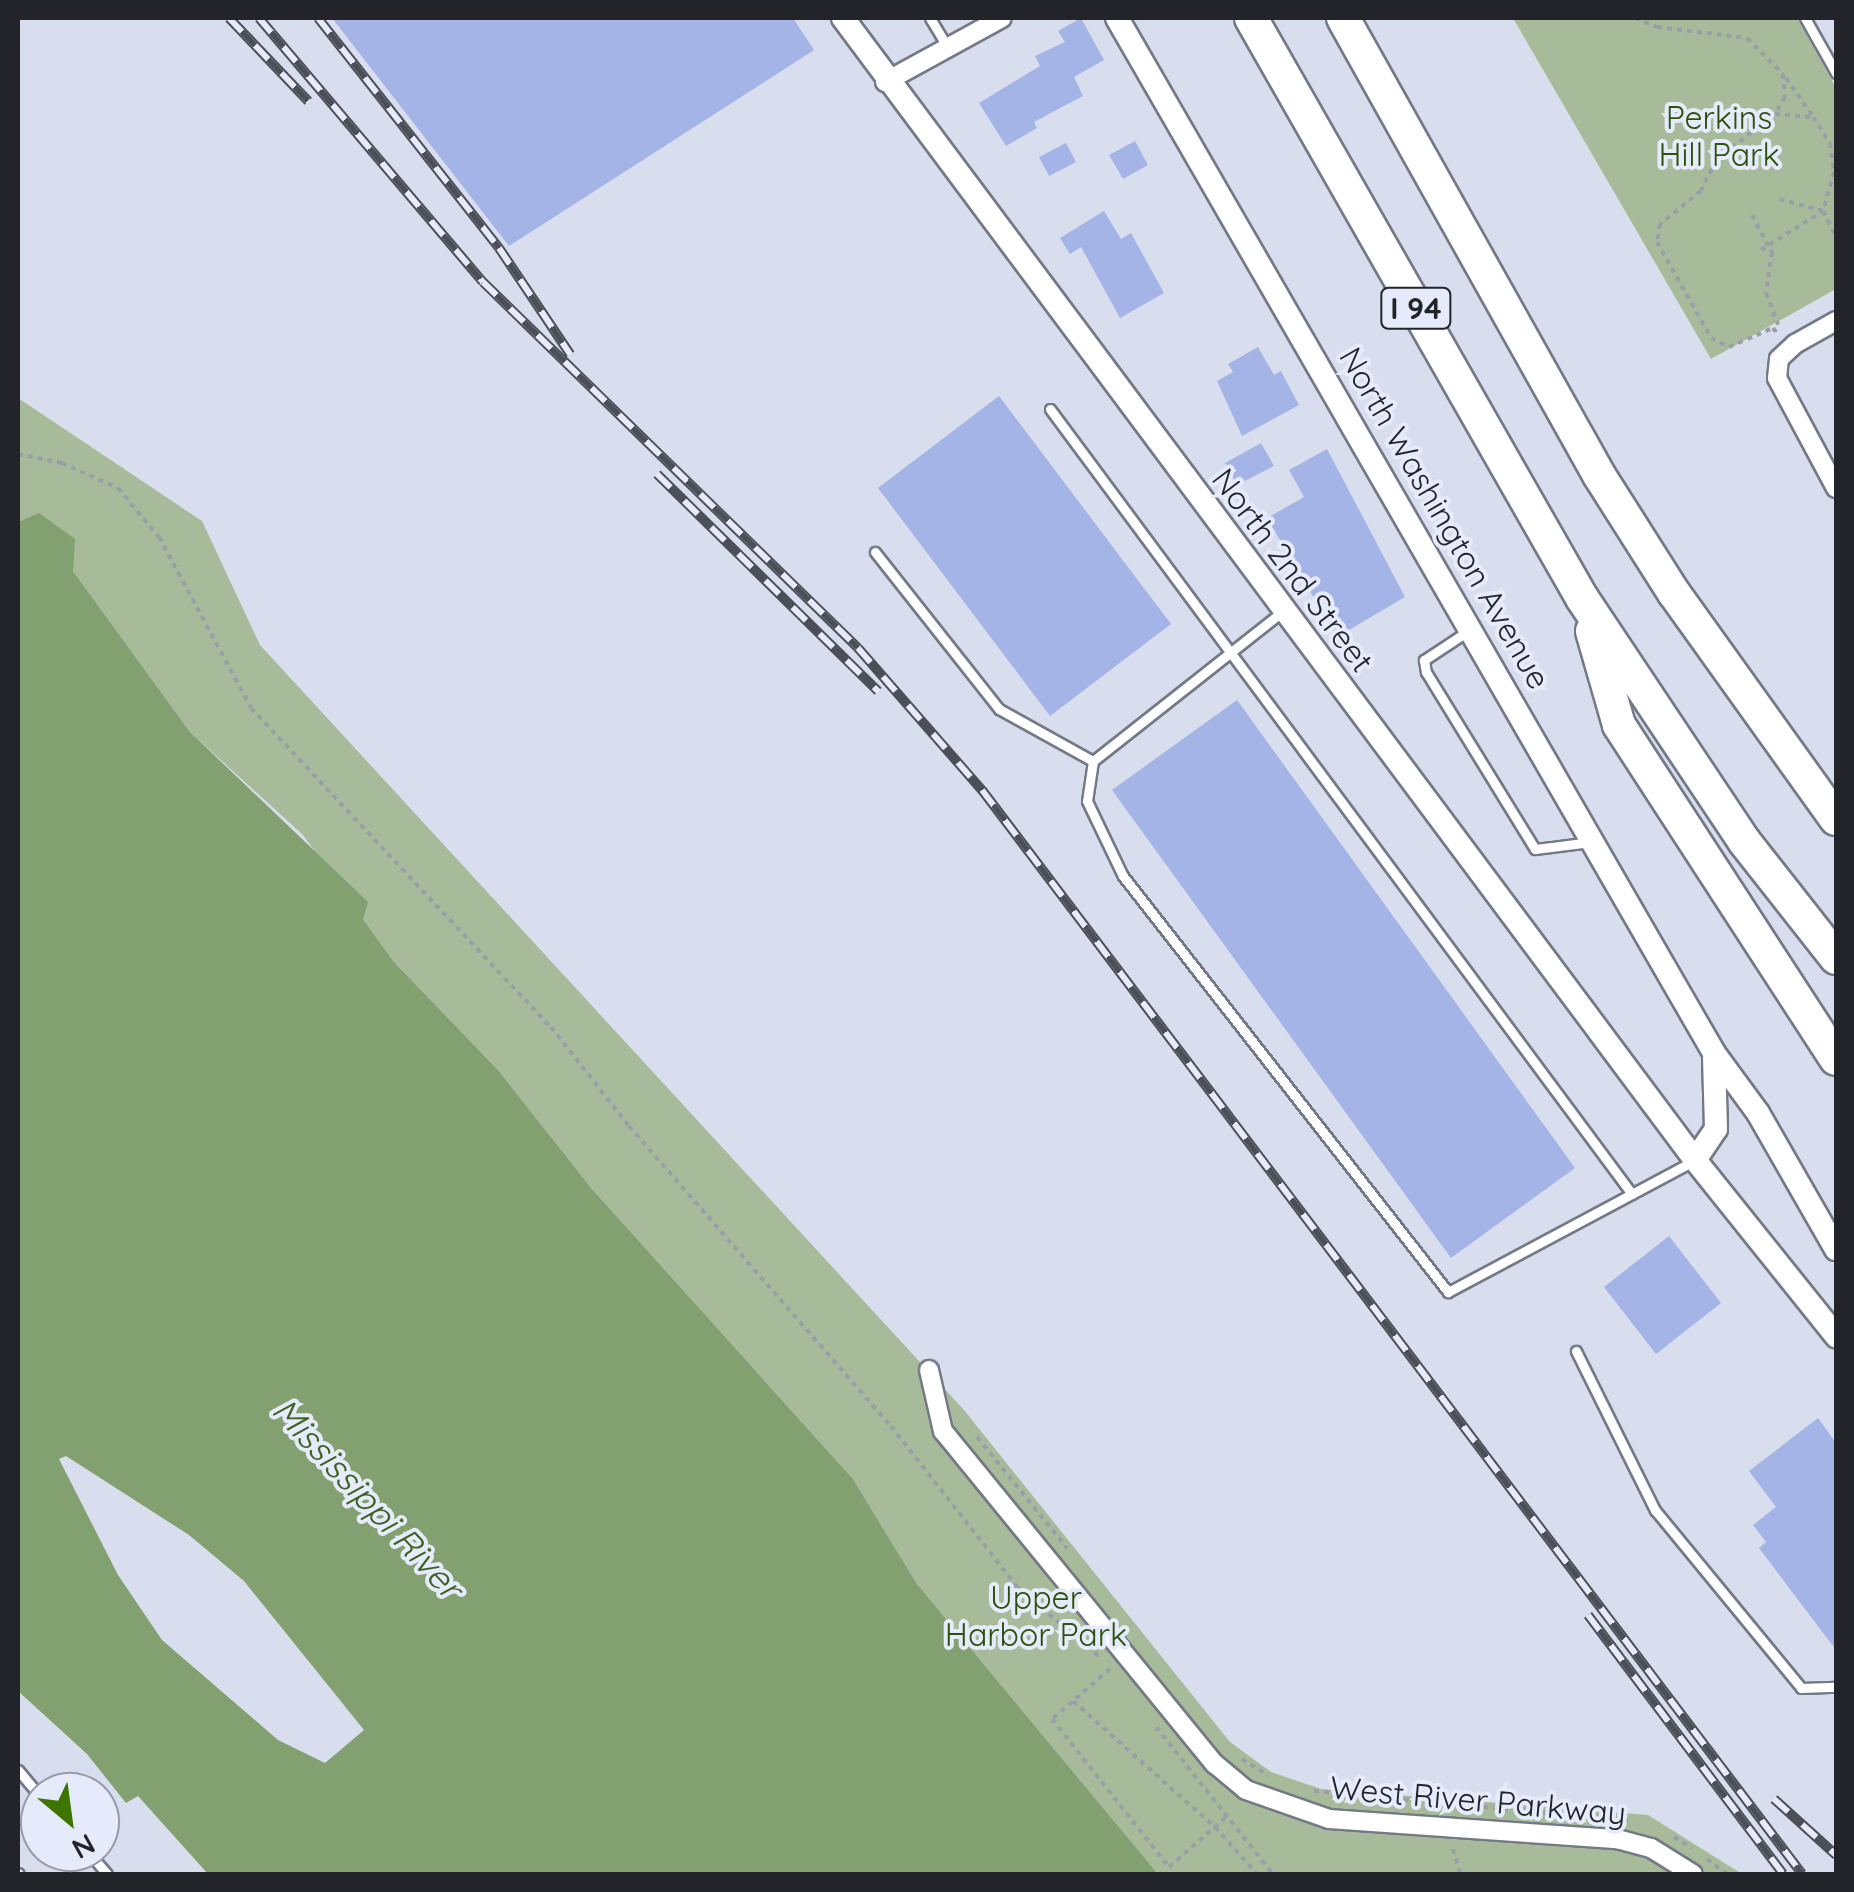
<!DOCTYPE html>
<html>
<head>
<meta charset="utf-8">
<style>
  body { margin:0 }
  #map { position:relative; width:1854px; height:1892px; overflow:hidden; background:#d8deed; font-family:Quicksand,sans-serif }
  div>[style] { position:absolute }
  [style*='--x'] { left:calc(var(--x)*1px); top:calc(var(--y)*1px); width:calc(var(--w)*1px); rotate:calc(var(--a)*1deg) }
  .green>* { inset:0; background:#a7bb9b }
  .water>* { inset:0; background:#83a071 }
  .building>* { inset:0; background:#a4b4e6 }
  .path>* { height:4px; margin-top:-2px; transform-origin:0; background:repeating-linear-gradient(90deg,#999ea9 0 5px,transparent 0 10px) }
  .roads { filter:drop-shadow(2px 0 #747987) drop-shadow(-2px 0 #747987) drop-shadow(0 2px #747987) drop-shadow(0 -2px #747987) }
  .service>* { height:9px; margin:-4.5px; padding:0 4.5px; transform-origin:4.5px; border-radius:4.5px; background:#fff }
  .minor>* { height:18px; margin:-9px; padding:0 9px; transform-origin:9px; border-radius:9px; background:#fff }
  .tertiary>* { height:22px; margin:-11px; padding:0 11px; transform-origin:11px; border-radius:11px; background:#fff }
  .motorway>* { height:32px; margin:-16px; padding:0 16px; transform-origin:16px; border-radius:16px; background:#fff }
  .rail>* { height:10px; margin-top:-5px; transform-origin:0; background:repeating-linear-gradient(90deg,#e6ebfb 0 19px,#4c4f57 0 38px); box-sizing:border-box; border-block:2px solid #4c4f57 }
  span { translate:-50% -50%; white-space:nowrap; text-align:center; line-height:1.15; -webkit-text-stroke:8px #e6ebfb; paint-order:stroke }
  .shield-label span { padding:2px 8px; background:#e6ebfb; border:2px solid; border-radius:8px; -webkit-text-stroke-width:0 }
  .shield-label { font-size:30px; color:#222429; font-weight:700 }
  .park-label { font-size:32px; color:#2c510b }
  .street-label { font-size:32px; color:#222429 }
  .water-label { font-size:35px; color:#3c6220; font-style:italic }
  .frame { position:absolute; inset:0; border:20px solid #222429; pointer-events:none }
  .north { position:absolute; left:20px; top:1772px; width:100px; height:100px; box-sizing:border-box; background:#e6ebfb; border:2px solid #989ba7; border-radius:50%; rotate:151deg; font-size:28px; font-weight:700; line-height:40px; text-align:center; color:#222429 }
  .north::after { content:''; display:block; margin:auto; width:35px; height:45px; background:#3e7501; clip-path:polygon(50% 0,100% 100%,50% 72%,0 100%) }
</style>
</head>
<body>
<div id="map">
  <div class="green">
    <i style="clip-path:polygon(1513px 18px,1797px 18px,1836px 88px,1836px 289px,1711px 359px)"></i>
    <i style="clip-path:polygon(18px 398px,202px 521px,260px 645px,964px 1410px,1230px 1742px,1271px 1772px,1321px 1789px,1648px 1815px,1742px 1874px,1158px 1874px,917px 1584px,853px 1479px,592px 1189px,498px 1070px,394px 962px,303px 835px,190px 732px,73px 571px,39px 514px,18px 522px)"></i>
  </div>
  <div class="water">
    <i style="clip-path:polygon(evenodd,39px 513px,75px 539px,73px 571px,190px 732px,368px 902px,363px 919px,394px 962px,498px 1070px,592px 1189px,853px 1479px,917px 1584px,1158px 1874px,208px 1874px,138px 1796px,126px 1803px,87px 1754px,18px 1691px,18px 522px,39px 513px,66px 1456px,189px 1535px,244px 1581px,364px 1730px,325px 1763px,278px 1740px,162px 1640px,118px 1575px,59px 1459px,66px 1456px)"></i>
  </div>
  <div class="building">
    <i style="clip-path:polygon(332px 18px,793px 18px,814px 50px,509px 246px)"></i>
    <i style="clip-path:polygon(1081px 18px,1104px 60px,1074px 77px,1083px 96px,1034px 122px,1037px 128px,1006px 146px,979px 103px,1040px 66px,1035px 56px,1065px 42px,1058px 31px)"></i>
    <i style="clip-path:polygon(1135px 141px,1148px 165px,1123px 179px,1109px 155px)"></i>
    <i style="clip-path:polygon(1066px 143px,1076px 162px,1049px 176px,1039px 157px)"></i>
    <i style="clip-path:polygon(1104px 211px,1121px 239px,1131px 233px,1164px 293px,1120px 318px,1081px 247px,1070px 254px,1060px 238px)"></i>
    <i style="clip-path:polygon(1258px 347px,1274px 375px,1281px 371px,1299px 405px,1242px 436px,1217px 381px,1233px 372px,1228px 364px)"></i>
    <i style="clip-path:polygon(999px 396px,1171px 624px,1050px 716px,878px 488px)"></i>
    <i style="clip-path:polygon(1261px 443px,1274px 466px,1237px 485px,1225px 463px)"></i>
    <i style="clip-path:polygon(1327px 449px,1405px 597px,1337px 637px,1267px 518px,1304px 497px,1289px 470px)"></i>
    <i style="clip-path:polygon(1237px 700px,1575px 1168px,1451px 1258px,1112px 790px)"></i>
    <i style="clip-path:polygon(1669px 1236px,1721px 1303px,1656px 1354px,1604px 1287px)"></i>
    <i style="clip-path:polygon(1818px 1418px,1836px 1443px,1836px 1650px,1759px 1548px,1766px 1542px,1753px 1525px,1776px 1507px,1749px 1471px)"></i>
  </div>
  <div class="path">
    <i style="--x:1635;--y:18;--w:24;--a:22"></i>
    <i style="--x:1657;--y:27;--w:91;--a:7"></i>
    <i style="--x:1747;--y:38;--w:51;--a:45"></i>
    <i style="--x:1783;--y:74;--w:23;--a:85"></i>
    <i style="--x:1785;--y:97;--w:20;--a:120"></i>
    <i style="--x:1775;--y:114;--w:75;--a:142.1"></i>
    <i style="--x:1716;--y:160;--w:34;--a:116"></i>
    <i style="--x:1701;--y:191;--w:53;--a:141.2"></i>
    <i style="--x:1660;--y:224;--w:18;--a:99"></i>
    <i style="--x:1657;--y:242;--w:110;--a:60.6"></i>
    <i style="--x:1711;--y:338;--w:20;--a:27"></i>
    <i style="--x:1729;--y:347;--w:48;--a:-23.4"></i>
    <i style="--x:1773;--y:328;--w:6;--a:51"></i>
    <i style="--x:1786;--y:78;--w:45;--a:54.9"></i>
    <i style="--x:1775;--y:114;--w:38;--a:5"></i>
    <i style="--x:1813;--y:117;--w:31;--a:57"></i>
    <i style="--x:1830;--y:143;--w:29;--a:82"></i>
    <i style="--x:1834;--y:172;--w:41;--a:105.8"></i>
    <i style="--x:1823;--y:211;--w:29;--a:63"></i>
    <i style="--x:1752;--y:215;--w:42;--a:61.6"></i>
    <i style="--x:1772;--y:252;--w:41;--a:98.3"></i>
    <i style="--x:1766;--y:293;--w:34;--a:69"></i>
    <i style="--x:1761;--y:250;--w:73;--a:-32.2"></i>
    <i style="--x:1823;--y:211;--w:50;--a:-164.8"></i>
    <i style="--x:18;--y:454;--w:45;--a:11.6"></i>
    <i style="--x:62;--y:463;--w:61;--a:24.1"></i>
    <i style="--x:118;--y:488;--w:64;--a:50.1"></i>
    <i style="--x:159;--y:537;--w:194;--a:61.7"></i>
    <i style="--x:251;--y:708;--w:438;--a:46.8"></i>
    <i style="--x:551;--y:1027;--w:126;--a:51.8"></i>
    <i style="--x:629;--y:1126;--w:398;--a:48.9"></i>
    <i style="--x:891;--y:1426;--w:206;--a:51.9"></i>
    <i style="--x:1018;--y:1588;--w:107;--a:40.1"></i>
    <i style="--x:977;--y:1437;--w:143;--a:51"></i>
    <i style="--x:1110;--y:1669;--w:77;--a:139.2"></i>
    <i style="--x:1052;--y:1719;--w:189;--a:51.7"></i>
    <i style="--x:1169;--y:1867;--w:77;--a:-41.3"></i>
    <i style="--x:1073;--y:1701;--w:190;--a:41.6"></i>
    <i style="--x:1215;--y:1827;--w:63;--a:48.2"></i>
    <i style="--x:1156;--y:1727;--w:188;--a:51.5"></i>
    <i style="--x:1242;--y:1759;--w:31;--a:32"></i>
    <i style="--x:1314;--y:1791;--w:320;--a:5.4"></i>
    <i style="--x:1674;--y:1837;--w:21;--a:31"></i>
    <i style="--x:1453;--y:1849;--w:26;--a:74"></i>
    <i style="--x:1707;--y:1859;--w:25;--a:37"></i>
  </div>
  <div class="roads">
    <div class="service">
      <i style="--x:930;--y:18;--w:35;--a:59"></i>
      <i style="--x:1805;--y:18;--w:63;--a:60.6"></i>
      <i style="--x:1050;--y:409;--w:977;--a:53.45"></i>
      <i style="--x:875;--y:552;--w:200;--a:51.7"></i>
      <i style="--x:999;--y:709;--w:107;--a:29"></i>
      <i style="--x:1283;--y:611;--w:242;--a:141.7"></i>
      <i style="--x:1093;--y:761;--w:40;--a:98.5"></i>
      <i style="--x:1087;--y:801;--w:83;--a:64.4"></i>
      <i style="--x:1123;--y:876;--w:528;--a:52"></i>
      <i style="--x:1448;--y:1292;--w:278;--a:-28.1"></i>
      <i style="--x:1468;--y:631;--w:53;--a:146.6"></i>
      <i style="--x:1424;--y:660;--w:12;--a:81"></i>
      <i style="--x:1426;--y:672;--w:208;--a:58.4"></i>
      <i style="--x:1535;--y:849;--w:56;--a:-7.1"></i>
      <i style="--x:1576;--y:1351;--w:178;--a:63.6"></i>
      <i style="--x:1655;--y:1510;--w:230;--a:50.6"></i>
      <i style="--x:1801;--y:1688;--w:35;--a:-2"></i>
      <i style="--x:18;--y:1770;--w:34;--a:50"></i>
      <i style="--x:88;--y:1852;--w:29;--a:49"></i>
      <i style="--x:18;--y:1873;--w:1;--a:45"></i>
    </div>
    <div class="minor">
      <i style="--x:885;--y:82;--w:133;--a:-28.7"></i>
      <i style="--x:1836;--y:321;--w:47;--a:150.7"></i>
      <i style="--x:1795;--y:344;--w:22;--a:137"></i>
      <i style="--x:1779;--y:359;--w:19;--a:96"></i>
      <i style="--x:1777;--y:378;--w:125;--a:61.8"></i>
      <i style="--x:929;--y:1370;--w:63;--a:77.1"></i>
      <i style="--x:943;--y:1431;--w:430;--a:50.8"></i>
      <i style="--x:1215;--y:1764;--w:40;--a:40"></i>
      <i style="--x:1246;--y:1790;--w:88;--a:19.3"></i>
      <i style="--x:1329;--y:1819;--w:289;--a:4"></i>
      <i style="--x:1617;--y:1839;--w:35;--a:15"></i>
      <i style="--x:1651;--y:1848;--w:49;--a:31.8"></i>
    </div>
    <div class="tertiary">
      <i style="--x:843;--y:18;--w:1425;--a:53.27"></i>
      <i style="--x:1695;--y:1160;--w:226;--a:51.3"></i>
      <i style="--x:1117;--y:18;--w:1195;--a:60.02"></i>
      <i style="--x:1714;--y:1053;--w:74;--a:53.7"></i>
      <i style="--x:1758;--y:1113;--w:157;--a:60.2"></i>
      <i style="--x:1695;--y:1160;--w:37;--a:-56"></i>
      <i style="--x:1716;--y:1129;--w:73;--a:-91.6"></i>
    </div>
    <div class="motorway">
      <i style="--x:1251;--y:18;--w:668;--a:60.29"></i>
      <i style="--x:1582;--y:598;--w:292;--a:56.3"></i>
      <i style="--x:1744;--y:841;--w:149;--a:51.8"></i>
      <i style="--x:1343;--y:18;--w:524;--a:60.74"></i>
      <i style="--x:1599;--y:475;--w:140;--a:57.6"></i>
      <i style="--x:1674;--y:593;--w:278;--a:54.4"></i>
      <i style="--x:1592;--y:631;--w:98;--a:74"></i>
      <i style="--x:1619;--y:725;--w:398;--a:57"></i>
    </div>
  </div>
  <div class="rail">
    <i style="--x:229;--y:18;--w:115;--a:46.4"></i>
    <i style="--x:259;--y:18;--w:346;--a:49.7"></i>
    <i style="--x:483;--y:282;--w:524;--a:44.3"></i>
    <i style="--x:858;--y:648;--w:189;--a:48.9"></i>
    <i style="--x:982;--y:790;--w:1359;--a:52.89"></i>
    <i style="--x:318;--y:18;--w:293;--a:51.8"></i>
    <i style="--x:499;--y:248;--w:128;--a:56.2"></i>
    <i style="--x:657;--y:474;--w:310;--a:44.5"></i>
    <i style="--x:1588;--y:1615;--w:324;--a:53"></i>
    <i style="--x:1774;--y:1799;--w:84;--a:42.1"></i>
  </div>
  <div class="shield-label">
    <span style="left:1416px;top:308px">I 94</span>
  </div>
  <div class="park-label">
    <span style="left:1719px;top:136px">Perkins<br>Hill Park</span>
    <span style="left:1036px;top:1616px">Upper<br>Harbor Park</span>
  </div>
  <div class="street-label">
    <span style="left:1445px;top:518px;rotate:60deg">North Washington Avenue</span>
    <span style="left:1293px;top:570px;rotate:53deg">North 2nd Street</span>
    <span style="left:1478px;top:1800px;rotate:5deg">West River Parkway</span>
  </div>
  <div class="water-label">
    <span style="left:368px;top:1498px;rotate:47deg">Mississippi River</span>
  </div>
  <div class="frame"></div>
  <div class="north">N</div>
</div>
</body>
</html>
